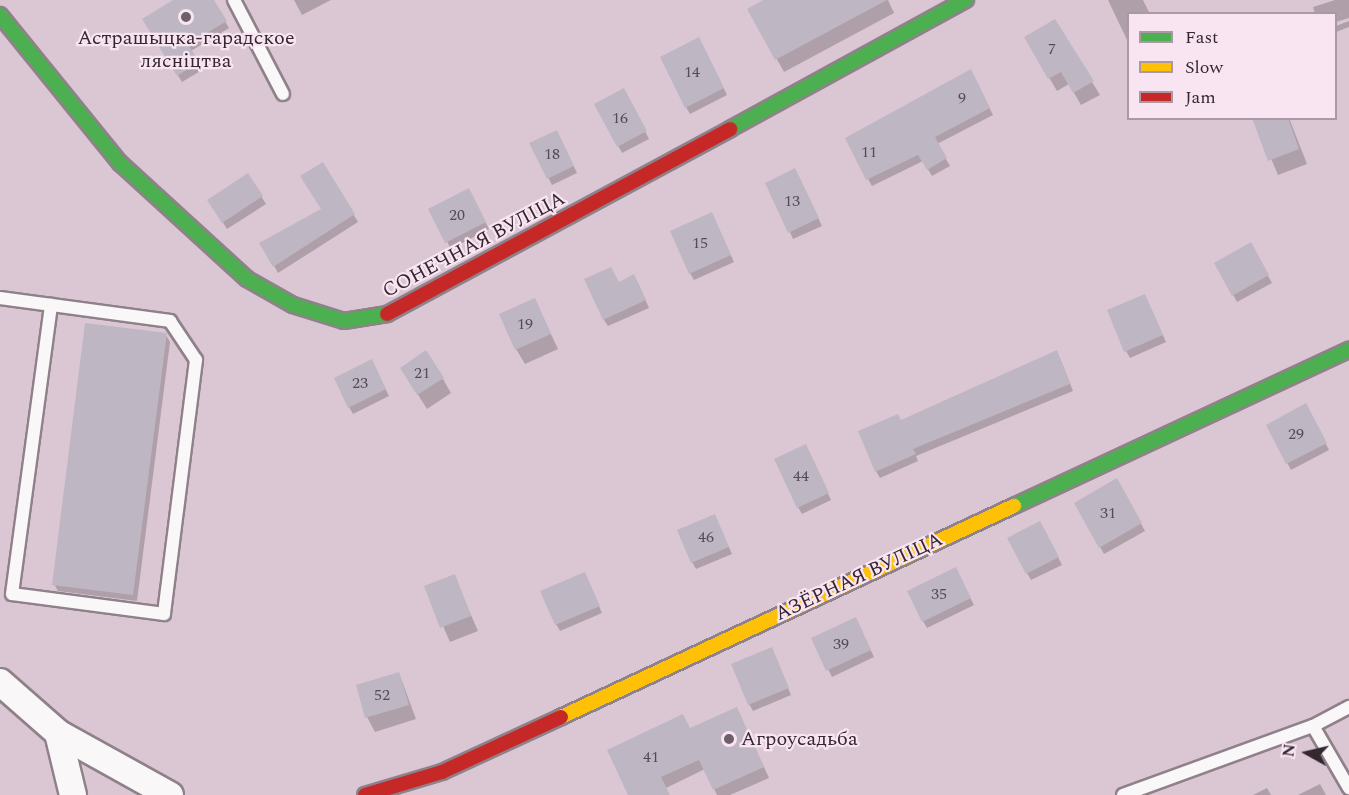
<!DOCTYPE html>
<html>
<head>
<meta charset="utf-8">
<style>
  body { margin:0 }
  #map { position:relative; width:1349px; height:795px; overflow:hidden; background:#dac7d3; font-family:Spectral,serif }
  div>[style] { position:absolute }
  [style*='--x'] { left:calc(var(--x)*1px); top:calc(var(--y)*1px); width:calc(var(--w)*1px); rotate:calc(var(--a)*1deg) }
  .shadow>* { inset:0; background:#0003 }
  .building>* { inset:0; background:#beb7c3 }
  .roads { filter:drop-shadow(2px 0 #8f818a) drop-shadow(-2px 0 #8f818a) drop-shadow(0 2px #8f818a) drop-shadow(0 -2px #8f818a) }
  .lane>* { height:12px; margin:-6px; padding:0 6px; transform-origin:6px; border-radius:6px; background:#f9f7f8 }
  .street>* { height:26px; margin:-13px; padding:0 13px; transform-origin:13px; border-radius:13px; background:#f9f7f8 }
  .fast>* { height:14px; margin:-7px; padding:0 7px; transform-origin:7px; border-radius:7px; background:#4caf50 }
  .slow>* { height:14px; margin:-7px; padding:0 7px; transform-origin:7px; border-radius:7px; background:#ffc107 }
  .jam>* { height:14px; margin:-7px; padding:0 7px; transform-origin:7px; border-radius:7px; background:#c62828 }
  .dots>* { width:16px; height:16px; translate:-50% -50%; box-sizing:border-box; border:3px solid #f8e5f1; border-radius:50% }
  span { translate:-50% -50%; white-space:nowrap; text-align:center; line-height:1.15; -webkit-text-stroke:4.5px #f8e5f1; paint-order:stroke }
  .number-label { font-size:16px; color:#564b55 }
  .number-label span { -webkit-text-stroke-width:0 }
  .poi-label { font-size:20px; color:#342730 }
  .left { translate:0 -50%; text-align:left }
  .street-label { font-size:20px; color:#342730 }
  .legend { position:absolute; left:1127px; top:12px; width:210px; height:108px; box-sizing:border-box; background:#f8e5f1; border:2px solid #aa99a4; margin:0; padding:8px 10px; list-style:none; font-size:18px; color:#342730 }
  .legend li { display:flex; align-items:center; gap:12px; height:30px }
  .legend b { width:30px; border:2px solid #aa99a4 }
  .north { position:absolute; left:1277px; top:723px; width:60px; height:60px; -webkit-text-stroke:4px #f8e5f1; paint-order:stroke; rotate:278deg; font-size:16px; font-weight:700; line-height:24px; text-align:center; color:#342730 }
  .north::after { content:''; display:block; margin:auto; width:21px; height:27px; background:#342730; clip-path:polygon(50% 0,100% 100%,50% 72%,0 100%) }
</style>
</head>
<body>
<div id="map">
  <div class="shadow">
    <i style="clip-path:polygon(176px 0,212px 0,229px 28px,191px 51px,202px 70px,182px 82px,144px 19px)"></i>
    <i style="clip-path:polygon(294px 0,331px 0,302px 15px)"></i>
    <i style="clip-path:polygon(766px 0,888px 0,894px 13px,784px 72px,749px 9px)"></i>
    <i style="clip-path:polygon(1108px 0,1143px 0,1150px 14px,1128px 14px,1128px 42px)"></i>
    <i style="clip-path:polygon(1335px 0,1349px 0,1349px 18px,1336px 22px,1336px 14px,1315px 14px,1313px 7px)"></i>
    <i style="clip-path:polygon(1055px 21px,1100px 95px,1081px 105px,1069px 84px,1057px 91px,1026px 38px)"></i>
    <i style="clip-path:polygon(1349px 21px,1349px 27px,1336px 32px,1336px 26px)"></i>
    <i style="clip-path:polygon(703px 46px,727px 95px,690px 114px,686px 107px)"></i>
    <i style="clip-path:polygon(974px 78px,993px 115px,937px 144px,950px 166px,932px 176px,923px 161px,872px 186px,868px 179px)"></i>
    <i style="clip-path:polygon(623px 90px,649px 139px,622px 153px,596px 104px)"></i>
    <i style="clip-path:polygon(1254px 118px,1289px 118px,1307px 164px,1278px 175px)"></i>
    <i style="clip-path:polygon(560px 138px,577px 173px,552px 185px,531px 144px)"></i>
    <i style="clip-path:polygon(322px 164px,358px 222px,278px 273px,262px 243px,323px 209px)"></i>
    <i style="clip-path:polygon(248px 175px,266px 204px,227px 229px,209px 200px)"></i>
    <i style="clip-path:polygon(799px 177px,822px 226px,793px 239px,790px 232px)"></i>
    <i style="clip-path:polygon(472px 197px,489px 229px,451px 249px,430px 210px)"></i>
    <i style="clip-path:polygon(715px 221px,734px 262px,694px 280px,690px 273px)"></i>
    <i style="clip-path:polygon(1250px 244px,1272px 283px,1237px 302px,1216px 263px)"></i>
    <i style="clip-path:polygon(638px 283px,649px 308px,608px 326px,604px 320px,619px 284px)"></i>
    <i style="clip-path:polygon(535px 300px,558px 349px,525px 364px,516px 349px)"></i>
    <i style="clip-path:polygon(1148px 302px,1166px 342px,1130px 358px,1126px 351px)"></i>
    <i style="clip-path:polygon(166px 335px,170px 342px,137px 601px,58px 591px,54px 584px)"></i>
    <i style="clip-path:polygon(1060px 358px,1073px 391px,916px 456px,918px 461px,880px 478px,876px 471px,901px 421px)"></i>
    <i style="clip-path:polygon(375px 368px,389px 396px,353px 414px,349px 407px)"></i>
    <i style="clip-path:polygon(443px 379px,451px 393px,427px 409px,410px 382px)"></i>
    <i style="clip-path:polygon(1306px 405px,1329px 450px,1291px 470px,1268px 426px)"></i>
    <i style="clip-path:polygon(809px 453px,831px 500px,802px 514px,798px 507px)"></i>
    <i style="clip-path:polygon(1117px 480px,1145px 531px,1104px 554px,1076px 503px)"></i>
    <i style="clip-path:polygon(718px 523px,732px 554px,696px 569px,692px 562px)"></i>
    <i style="clip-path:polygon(1044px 529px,1062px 565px,1031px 580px,1027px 573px)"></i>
    <i style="clip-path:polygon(454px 576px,478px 631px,450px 642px,426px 587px)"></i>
    <i style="clip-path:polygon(959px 576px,974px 605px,927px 628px,923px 621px)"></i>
    <i style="clip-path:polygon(588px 581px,602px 613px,560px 631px,556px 624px)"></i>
    <i style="clip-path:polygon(859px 626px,874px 657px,832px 677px,813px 639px)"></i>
    <i style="clip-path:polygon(775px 656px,791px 695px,753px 711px,749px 704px)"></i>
    <i style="clip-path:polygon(399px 673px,416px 719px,375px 732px,367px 717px)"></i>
    <i style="clip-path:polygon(737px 709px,769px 778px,730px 795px,717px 795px,705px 769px,666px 788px,669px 795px,629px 795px,690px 730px)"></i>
    <i style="clip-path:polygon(1320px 784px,1326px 795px,1298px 795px)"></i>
    <i style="clip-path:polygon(1267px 788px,1271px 795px,1253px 795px)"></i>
  </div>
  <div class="building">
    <i style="clip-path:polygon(173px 0,214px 0,227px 21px,188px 44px,199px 62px,177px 76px,142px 19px)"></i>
    <i style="clip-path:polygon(763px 0,887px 0,775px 60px,747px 9px)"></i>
    <i style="clip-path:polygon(1055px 19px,1094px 81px,1073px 93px,1061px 72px,1048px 79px,1024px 37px)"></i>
    <i style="clip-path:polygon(699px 37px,724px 88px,685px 108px,660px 57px)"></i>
    <i style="clip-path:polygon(971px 69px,990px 108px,935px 137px,947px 158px,927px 170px,918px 155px,866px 180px,845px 138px)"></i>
    <i style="clip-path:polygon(624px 88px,647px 131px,617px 147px,594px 104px)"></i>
    <i style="clip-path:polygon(1252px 118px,1288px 118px,1299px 149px,1268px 161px)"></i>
    <i style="clip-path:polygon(557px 130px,574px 166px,547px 179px,529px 143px)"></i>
    <i style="clip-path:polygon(323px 162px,355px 214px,273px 267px,259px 243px,321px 209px,300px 176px)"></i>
    <i style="clip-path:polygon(795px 168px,819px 218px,788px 233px,765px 183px)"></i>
    <i style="clip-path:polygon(248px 173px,263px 196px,222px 223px,207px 200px)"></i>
    <i style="clip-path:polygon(469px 188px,486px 222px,445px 243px,428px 209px)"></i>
    <i style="clip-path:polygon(712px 212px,731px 255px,689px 274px,670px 231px)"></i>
    <i style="clip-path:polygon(1251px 242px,1269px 275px,1232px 296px,1214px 263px)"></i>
    <i style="clip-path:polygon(611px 267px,619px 282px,634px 274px,646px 300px,603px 320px,584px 279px)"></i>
    <i style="clip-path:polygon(1145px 294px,1163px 335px,1124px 352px,1107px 310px)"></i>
    <i style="clip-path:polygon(535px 298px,551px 334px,515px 350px,499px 314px)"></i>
    <i style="clip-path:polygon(85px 323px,167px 333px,133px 595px,52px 585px)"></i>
    <i style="clip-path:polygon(426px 350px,444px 378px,417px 395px,400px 368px)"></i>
    <i style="clip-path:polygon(1057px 350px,1070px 384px,913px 449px,916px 454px,875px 472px,858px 431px,898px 414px,901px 420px)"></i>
    <i style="clip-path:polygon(372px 359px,386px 389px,348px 408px,334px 378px)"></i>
    <i style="clip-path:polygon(1306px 403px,1327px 443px,1286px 464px,1266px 425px)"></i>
    <i style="clip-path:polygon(806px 444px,829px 493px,797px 508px,774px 459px)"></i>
    <i style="clip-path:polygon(1117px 478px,1142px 523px,1099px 548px,1074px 503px)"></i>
    <i style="clip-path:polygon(715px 514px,729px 547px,691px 563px,677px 530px)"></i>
    <i style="clip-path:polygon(1040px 521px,1059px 557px,1026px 574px,1007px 538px)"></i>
    <i style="clip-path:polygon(956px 567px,971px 598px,922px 622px,907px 591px)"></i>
    <i style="clip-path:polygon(585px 572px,600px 606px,555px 625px,540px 591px)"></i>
    <i style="clip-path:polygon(455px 574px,471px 616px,440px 628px,424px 586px)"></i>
    <i style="clip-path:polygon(856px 617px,871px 650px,826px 671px,811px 638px)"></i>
    <i style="clip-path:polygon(772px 647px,789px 688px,748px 705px,731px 664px)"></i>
    <i style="clip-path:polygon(399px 672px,409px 705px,365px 718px,356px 685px)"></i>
    <i style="clip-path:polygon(737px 707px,764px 767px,713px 790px,699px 760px,661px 777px,670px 795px,628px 795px,607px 750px,683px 714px,690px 728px)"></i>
  </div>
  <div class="roads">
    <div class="lane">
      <i style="--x:234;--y:0;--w:106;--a:62.5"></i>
      <i style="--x:0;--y:298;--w:172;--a:7.7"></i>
      <i style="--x:170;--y:321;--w:47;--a:56.3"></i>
      <i style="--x:196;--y:360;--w:256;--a:97.2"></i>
      <i style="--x:164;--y:614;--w:153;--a:-172.5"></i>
      <i style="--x:12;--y:594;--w:292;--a:-82.3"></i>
      <i style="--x:1313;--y:726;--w:41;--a:-27.8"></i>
      <i style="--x:1123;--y:795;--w:202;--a:-20"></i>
      <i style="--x:1313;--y:726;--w:72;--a:59.9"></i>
    </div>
    <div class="street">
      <i style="--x:0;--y:682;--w:77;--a:41.3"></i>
      <i style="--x:58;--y:733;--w:64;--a:76.4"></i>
      <i style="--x:58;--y:733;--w:128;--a:29"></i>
    </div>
    <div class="fast">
      <i style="--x:0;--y:15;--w:191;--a:51"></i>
      <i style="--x:120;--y:163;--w:172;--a:42.4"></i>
      <i style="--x:247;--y:279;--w:53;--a:29.5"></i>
      <i style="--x:293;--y:305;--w:53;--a:17.4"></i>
      <i style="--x:344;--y:321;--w:44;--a:-9.2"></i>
      <i style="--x:730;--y:129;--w:269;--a:-28.7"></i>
      <i style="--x:1014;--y:506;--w:370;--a:-25"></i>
    </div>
    <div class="slow">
      <i style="--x:561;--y:717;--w:500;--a:-25"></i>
    </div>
    <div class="jam">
      <i style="--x:387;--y:314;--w:390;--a:-28.3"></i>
      <i style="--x:365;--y:795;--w:80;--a:-16.6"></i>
      <i style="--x:442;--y:772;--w:131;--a:-24.8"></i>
    </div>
  </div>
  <div class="dots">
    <i style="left:186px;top:17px;background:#6e5f69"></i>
    <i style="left:729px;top:739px;background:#6e5f69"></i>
  </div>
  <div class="number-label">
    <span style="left:1052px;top:49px">7</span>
    <span style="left:692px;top:72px">14</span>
    <span style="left:962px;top:98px">9</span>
    <span style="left:620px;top:118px">16</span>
    <span style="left:869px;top:152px">11</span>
    <span style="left:552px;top:154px">18</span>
    <span style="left:792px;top:201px">13</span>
    <span style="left:457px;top:215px">20</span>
    <span style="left:700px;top:243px">15</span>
    <span style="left:525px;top:324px">19</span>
    <span style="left:422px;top:373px">21</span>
    <span style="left:360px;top:383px">23</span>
    <span style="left:1296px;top:434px">29</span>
    <span style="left:801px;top:476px">44</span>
    <span style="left:1108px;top:513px">31</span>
    <span style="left:706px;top:537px">46</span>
    <span style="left:939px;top:594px">35</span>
    <span style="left:841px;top:644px">39</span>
    <span style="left:382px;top:695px">52</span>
    <span style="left:651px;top:757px">41</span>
  </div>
  <div class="poi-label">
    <span style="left:186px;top:50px">Астрашыцка-гарадское<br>лясніцтва</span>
    <span class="left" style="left:741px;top:739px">Агроусадьба</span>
  </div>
  <div class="street-label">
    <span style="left:474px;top:245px;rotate:-28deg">СОНЕЧНАЯ ВУЛІЦА</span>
    <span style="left:859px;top:577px;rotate:-25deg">АЗЁРНАЯ ВУЛІЦА</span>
  </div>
  <ul class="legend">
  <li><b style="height:8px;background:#4caf50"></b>Fast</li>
  <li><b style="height:8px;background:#ffc107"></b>Slow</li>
  <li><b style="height:8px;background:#c62828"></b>Jam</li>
  </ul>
  <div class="north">N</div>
</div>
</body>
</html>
